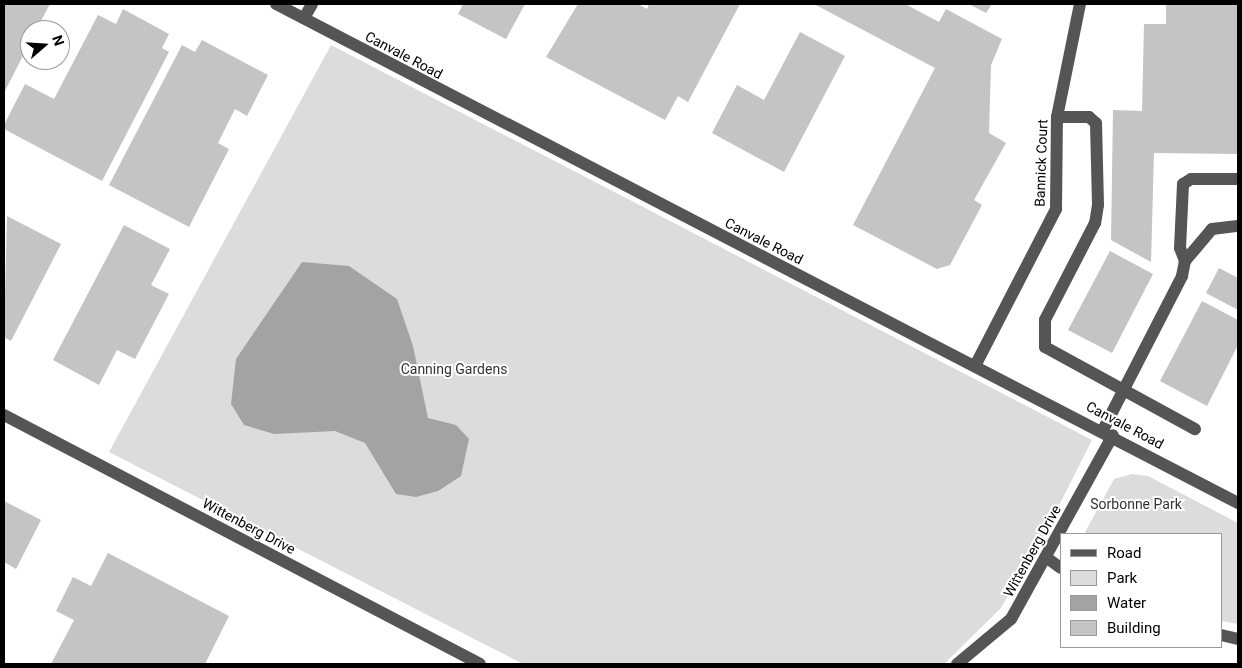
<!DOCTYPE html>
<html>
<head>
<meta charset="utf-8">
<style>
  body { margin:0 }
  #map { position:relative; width:1242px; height:668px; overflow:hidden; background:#fff; font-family:Roboto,sans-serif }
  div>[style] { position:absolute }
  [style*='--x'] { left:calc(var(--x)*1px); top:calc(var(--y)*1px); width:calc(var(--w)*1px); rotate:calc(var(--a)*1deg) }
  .green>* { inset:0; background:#dcdcdc }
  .water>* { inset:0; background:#a3a3a3 }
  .building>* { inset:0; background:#c4c4c4 }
  .minor>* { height:12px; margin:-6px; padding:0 6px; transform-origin:6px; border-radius:6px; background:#555 }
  span { translate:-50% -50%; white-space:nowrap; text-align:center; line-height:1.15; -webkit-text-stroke:4px #fff; paint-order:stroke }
  .street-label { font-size:14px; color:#000 }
  .park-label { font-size:14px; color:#333 }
  .frame { position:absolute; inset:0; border:5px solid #000; pointer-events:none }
  .legend { position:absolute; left:1060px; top:533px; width:162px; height:115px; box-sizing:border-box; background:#fff; border:1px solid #999; margin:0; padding:6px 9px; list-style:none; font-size:15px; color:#000 }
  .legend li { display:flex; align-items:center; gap:10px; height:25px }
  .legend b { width:25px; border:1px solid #999 }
  .north { position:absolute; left:20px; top:20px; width:50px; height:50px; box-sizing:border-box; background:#fff; border:1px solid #999; border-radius:50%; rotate:71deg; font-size:14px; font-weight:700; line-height:20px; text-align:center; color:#000 }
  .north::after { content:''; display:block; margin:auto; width:18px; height:22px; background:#000; clip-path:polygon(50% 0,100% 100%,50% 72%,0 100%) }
</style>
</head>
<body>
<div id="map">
  <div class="green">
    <i style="clip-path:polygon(331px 45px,1092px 440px,1036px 551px,1000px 609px,944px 664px,523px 664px,109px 452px)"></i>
    <i style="clip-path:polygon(1132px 474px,1148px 476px,1238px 523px,1238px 624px,1221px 621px,1221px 534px,1084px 534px,1114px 479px)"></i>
  </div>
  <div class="water">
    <i style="clip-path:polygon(302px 262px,349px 266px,397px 299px,413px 346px,428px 418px,456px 425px,469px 439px,461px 476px,438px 491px,416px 497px,396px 494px,365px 443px,335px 431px,274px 434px,244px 425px,231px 404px,236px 359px)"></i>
  </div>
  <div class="building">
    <i style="clip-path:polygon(4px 4px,50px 4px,36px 30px,30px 30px,30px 42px,4px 93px)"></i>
    <i style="clip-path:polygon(463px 4px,525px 4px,506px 39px,458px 14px)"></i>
    <i style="clip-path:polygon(578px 4px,638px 4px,647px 9px,649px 4px,740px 4px,688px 102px,678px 96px,665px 120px,546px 57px)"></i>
    <i style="clip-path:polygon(814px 4px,905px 4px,939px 22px,946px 9px,1002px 39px,991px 65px,989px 133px,1006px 143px,974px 200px,982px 205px,950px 265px,937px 269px,853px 225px,935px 68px)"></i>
    <i style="clip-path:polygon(969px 4px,992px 4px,986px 13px)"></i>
    <i style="clip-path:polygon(1166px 4px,1238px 4px,1238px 154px,1154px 153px,1151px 262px,1111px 240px,1113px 110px,1142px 111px,1144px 24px,1166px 24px)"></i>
    <i style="clip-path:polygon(123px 9px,169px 34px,162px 48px,169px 52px,102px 181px,4px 129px,4px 125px,25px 84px,54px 99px,98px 15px,116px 24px)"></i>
    <i style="clip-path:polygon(800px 32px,845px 56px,784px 172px,712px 133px,737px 85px,764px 100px)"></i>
    <i style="clip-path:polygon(202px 40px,268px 75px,247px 116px,235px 109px,218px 143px,229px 149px,189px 227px,109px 185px,182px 45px,195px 52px)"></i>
    <i style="clip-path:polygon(7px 216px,61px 244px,11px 341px,4px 337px)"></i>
    <i style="clip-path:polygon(124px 225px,170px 249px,151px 285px,169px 294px,135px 359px,117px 350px,99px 385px,53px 360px)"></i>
    <i style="clip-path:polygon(1110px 251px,1153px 274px,1112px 353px,1068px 330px)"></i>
    <i style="clip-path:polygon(1219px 268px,1238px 278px,1238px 310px,1206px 293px)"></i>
    <i style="clip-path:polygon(1202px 301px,1238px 320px,1238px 345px,1207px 406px,1160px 381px)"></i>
    <i style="clip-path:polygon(4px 501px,41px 520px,16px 569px,4px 562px)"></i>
    <i style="clip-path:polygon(108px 553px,229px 616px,205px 664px,51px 664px,74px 620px,56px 611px,73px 577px,91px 586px)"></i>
  </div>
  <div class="minor">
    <i style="--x:276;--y:4;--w:1084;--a:27.42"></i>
    <i style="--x:304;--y:18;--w:16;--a:-60"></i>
    <i style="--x:1057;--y:117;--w:32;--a:0"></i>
    <i style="--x:1089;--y:117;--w:9;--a:41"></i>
    <i style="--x:1096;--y:123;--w:82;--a:88.6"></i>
    <i style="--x:1098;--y:205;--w:18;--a:99"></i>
    <i style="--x:1095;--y:223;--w:109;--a:117.3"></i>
    <i style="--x:1045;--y:320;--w:27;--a:90"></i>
    <i style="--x:1045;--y:347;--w:171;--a:28.7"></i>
    <i style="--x:1185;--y:261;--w:14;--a:-111"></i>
    <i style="--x:1180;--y:248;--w:64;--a:-87.3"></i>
    <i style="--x:1183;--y:184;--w:9;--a:-32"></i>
    <i style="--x:1191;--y:179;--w:47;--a:0"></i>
    <i style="--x:975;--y:366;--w:177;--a:-62.7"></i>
    <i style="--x:1056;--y:209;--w:92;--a:-89.4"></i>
    <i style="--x:1057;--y:117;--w:115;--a:-78.5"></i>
    <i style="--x:4;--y:415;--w:537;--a:27.61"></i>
    <i style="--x:1103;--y:430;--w:173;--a:-62.8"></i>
    <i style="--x:1182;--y:276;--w:15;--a:-79"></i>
    <i style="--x:1185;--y:261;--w:42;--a:-49.8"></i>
    <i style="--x:1212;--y:229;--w:26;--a:-7"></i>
    <i style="--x:1047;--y:558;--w:17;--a:36"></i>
    <i style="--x:1221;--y:635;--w:17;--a:13"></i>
    <i style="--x:957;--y:664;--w:70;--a:-39.8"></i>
    <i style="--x:1011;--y:619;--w:210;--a:-61"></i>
  </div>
  <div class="street-label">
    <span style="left:404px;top:55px;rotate:28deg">Canvale Road</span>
    <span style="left:1041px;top:163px;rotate:-88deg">Bannick Court</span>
    <span style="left:764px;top:241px;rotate:27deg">Canvale Road</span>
    <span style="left:1125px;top:425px;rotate:28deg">Canvale Road</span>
    <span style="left:249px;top:526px;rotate:28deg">Wittenberg Drive</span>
    <span style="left:1032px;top:551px;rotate:-61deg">Wittenberg Drive</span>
  </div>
  <div class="park-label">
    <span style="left:454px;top:369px">Canning Gardens</span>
    <span style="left:1136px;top:504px">Sorbonne Park</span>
  </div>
  <div class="frame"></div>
  <ul class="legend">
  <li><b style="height:6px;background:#555"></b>Road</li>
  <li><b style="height:14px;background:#dcdcdc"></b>Park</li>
  <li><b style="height:14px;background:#a3a3a3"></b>Water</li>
  <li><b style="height:14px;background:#c4c4c4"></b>Building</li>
  </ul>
  <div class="north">N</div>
</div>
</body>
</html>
